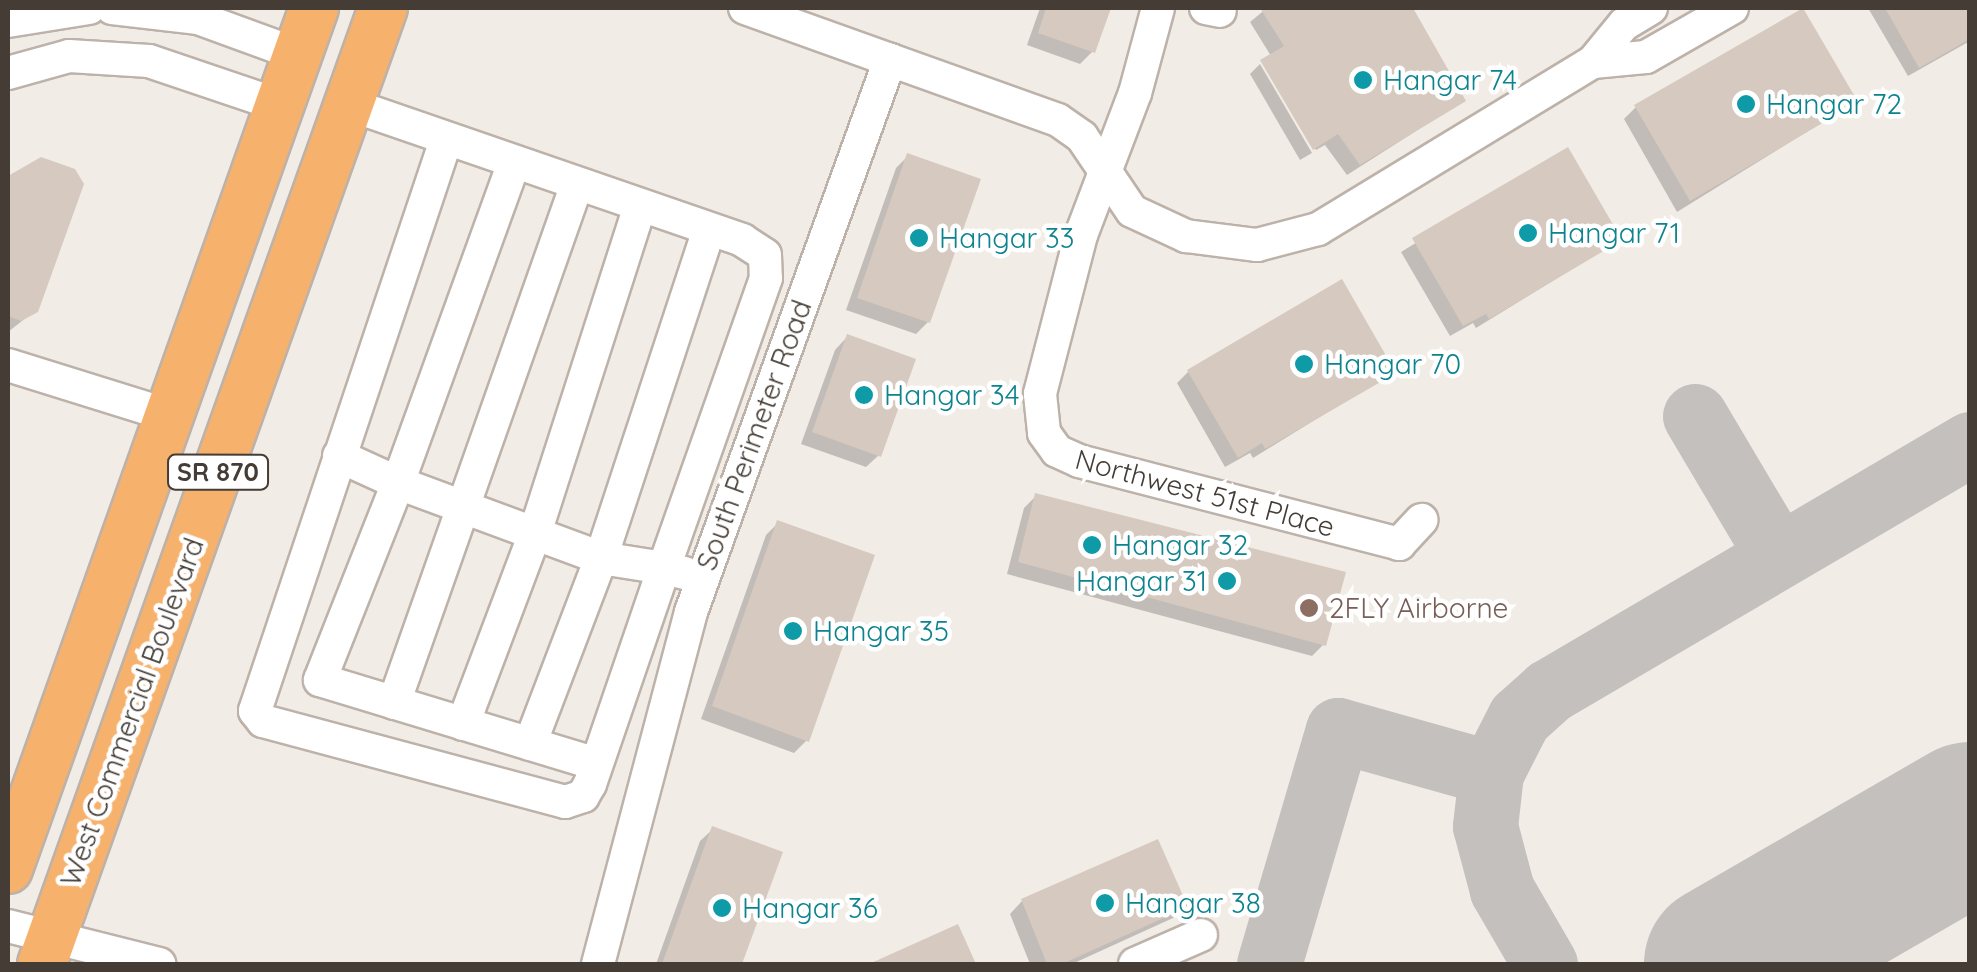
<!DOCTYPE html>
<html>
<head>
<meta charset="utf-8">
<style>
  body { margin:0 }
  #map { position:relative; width:1977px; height:972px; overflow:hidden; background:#f2ece6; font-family:Quicksand,sans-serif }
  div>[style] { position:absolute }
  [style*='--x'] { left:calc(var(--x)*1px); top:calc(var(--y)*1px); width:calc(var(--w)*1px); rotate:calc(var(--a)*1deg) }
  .shadow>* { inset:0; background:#0003 }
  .taxiway>* { height:65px; margin:-32.5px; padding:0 32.5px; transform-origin:32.5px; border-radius:32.5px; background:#c4c0be }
  .runway>* { height:160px; margin:-80px; padding:0 80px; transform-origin:80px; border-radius:80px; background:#c4c0be }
  .building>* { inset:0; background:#d6c9bf }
  .roads { filter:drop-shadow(2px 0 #bdb2a9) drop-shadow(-2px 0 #bdb2a9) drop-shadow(0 2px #bdb2a9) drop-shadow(0 -2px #bdb2a9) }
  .minor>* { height:32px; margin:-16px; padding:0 16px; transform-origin:16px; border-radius:16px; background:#fff }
  .highway>* { height:48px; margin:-24px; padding:0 24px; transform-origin:24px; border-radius:24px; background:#f6b26d }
  .dots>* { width:28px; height:28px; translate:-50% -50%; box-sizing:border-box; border:5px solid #fff; border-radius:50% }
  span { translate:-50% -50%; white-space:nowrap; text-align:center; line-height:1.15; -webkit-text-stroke:9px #fff; paint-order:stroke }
  .shield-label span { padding:2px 8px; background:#fff; border:2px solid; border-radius:8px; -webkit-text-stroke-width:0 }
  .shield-label { font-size:25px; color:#443c35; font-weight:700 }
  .culture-label { font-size:28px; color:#0d838f }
  .left { translate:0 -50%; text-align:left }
  .right { translate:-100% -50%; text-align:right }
  .street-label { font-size:28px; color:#443c35 }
  .education-label { font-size:28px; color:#785e54 }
  .frame { position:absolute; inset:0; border:10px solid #443c35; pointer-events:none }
</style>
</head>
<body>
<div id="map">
  <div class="shadow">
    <i style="clip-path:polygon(1040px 8px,1108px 8px,1093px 51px,1080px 64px,1027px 45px)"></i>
    <i style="clip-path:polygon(1267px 8px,1410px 8px,1463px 101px,1347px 175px,1325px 145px,1316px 150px,1264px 61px,1271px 56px,1250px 22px)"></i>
    <i style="clip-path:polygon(1868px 8px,1964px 8px,1970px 41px,1908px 76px)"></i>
    <i style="clip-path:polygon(1260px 64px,1312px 153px,1300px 160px,1250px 74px)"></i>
    <i style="clip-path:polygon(1855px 102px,1677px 212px,1624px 119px,1636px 107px)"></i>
    <i style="clip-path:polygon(1567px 150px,1619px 240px,1476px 328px,1473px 323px,1450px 336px,1401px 252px)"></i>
    <i style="clip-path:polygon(908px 156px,928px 322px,916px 334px,846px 310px,896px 168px)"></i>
    <i style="clip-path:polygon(42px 160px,36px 310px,8px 332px,8px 178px)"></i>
    <i style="clip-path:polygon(847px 337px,879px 455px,866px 467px,801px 444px,835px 350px)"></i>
    <i style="clip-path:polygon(1188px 372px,1393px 372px,1253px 458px,1250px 453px,1225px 467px,1177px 383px)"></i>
    <i style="clip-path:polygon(1036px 496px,1324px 644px,1312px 656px,1007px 574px,1024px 508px)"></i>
    <i style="clip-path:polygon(778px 523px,807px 740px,794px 753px,701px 719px,766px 535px)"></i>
    <i style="clip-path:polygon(713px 829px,780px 854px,740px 964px,656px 964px,700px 841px)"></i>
    <i style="clip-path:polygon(1022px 901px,1185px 906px,1173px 918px,1072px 964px,1030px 964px,1010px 914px)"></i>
  </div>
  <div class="taxiway">
    <i style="--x:1695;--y:416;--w:163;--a:59.3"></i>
    <i style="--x:1269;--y:964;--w:244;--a:-73.6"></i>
    <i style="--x:1338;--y:730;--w:159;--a:15.7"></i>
    <i style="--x:1545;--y:964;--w:86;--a:-120.2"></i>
    <i style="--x:1502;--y:890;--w:66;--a:-104.9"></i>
    <i style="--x:1485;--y:826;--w:53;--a:-83.5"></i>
    <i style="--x:1491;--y:773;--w:62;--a:-63"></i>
    <i style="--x:1519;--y:718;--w:40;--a:-42"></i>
    <i style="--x:1549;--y:691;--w:488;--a:-30.4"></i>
  </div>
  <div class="runway">
    <i style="--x:1724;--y:964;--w:284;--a:-30"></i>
  </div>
  <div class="building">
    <i style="clip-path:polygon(1046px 8px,1111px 8px,1095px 53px,1038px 33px)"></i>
    <i style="clip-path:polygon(1260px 8px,1413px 8px,1466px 101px,1360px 165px,1338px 134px,1313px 150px,1260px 60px,1284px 46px)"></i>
    <i style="clip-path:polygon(1803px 8px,1858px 102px,1690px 201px,1634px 105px)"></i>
    <i style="clip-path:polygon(1885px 8px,1970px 8px,1970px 39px,1919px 68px)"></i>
    <i style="clip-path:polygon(1568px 147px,1622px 240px,1489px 319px,1486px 314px,1463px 326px,1412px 238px)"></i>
    <i style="clip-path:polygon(907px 153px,981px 179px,930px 323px,857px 298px)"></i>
    <i style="clip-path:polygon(41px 157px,75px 169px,84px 184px,38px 312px,21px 321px,8px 316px,8px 176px)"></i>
    <i style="clip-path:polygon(1342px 279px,1396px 373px,1265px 449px,1262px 443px,1238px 458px,1187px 370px)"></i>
    <i style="clip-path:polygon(847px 334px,916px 359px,881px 457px,812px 432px)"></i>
    <i style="clip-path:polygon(1035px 493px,1346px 572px,1326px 646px,1018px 562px)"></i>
    <i style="clip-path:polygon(777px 520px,875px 555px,809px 742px,712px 706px)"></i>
    <i style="clip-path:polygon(712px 826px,783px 852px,742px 964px,662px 964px)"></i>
    <i style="clip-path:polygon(1158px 839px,1188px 907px,1062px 964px,1047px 964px,1021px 899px)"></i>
    <i style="clip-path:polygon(958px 924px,976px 964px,869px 964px)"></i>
  </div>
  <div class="roads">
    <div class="minor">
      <i style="--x:112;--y:8;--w:87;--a:6.6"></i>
      <i style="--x:198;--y:18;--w:105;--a:20"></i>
      <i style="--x:745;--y:8;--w:332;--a:19.7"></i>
      <i style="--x:1058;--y:120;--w:29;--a:35"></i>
      <i style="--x:1082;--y:137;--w:89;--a:56"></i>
      <i style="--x:1132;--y:211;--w:60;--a:24.8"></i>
      <i style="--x:1186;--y:236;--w:72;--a:7.2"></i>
      <i style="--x:1257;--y:245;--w:63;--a:-14.7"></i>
      <i style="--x:1318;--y:229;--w:322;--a:-31.3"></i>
      <i style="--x:1158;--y:8;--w:88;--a:105.1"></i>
      <i style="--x:1135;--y:93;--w:152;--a:110.8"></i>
      <i style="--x:1081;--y:235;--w:164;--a:104.5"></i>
      <i style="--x:1040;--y:394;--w:39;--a:84"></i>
      <i style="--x:1044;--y:433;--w:22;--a:54"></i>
      <i style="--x:1057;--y:451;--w:24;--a:24"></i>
      <i style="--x:1079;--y:461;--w:331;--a:14.5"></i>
      <i style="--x:1399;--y:544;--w:33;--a:-47"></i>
      <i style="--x:1206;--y:8;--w:14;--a:12"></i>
      <i style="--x:1651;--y:8;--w:31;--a:149"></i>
      <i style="--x:1624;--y:24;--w:49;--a:129.2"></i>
      <i style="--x:1593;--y:62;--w:53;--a:-5.4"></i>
      <i style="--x:1646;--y:57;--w:99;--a:-29.7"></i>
      <i style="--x:8;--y:21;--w:82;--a:-9.1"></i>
      <i style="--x:8;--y:73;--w:63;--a:-15.6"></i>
      <i style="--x:69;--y:56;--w:80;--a:3.6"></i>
      <i style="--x:149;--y:61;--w:137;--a:18.7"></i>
      <i style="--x:348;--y:104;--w:417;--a:19"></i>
      <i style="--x:742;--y:240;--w:27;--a:33"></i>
      <i style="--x:765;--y:255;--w:23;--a:88"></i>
      <i style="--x:766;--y:278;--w:307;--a:109.4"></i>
      <i style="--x:664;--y:568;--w:21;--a:14"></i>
      <i style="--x:446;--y:140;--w:602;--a:108.5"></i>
      <i style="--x:255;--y:711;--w:13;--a:51"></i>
      <i style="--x:263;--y:721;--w:313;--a:15"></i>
      <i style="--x:565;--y:802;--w:19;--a:-18"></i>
      <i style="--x:583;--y:796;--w:14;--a:-60"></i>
      <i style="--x:590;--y:784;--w:228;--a:-71.1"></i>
      <i style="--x:664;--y:568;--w:64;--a:-171"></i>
      <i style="--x:601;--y:558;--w:216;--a:-159.7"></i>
      <i style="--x:398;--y:483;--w:212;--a:111.6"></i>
      <i style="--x:320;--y:680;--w:288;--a:16.9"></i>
      <i style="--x:8;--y:365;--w:169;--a:17.3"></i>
      <i style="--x:339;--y:456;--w:65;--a:24.6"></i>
      <i style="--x:398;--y:483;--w:340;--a:-70.1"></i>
      <i style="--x:394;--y:703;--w:550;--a:-70.58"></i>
      <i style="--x:463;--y:724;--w:204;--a:-69.3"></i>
      <i style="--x:535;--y:533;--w:343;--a:-72.2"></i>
      <i style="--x:530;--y:744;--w:199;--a:-69.1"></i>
      <i style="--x:601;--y:558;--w:346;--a:-71.8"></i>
      <i style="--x:8;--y:926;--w:156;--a:14.1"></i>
      <i style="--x:598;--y:964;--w:364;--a:-75.2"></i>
      <i style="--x:691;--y:612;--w:587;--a:-70.18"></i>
      <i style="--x:1135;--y:964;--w:72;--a:-23.7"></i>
    </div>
    <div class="highway">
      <i style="--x:8;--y:869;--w:914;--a:-70.43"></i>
      <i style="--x:42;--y:964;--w:1015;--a:-70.37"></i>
    </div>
  </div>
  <div class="dots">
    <i style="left:1363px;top:80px;background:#0f9aa8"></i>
    <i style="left:1746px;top:104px;background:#0f9aa8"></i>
    <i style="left:1528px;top:233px;background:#0f9aa8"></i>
    <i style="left:919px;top:238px;background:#0f9aa8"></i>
    <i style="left:1304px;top:364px;background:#0f9aa8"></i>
    <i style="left:864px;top:395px;background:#0f9aa8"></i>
    <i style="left:1092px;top:545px;background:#0f9aa8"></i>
    <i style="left:1227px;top:581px;background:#0f9aa8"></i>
    <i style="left:1309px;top:608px;background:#8d6e63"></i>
    <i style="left:793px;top:631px;background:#0f9aa8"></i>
    <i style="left:1105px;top:903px;background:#0f9aa8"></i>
    <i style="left:722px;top:908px;background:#0f9aa8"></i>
  </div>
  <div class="shield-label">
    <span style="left:218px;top:472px">SR 870</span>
  </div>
  <div class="culture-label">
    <span class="left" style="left:1383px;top:80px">Hangar 74</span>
    <span class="left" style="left:1766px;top:104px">Hangar 72</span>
    <span class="left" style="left:1548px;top:233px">Hangar 71</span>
    <span class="left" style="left:939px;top:238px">Hangar 33</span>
    <span class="left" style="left:1324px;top:364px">Hangar 70</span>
    <span class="left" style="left:884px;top:395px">Hangar 34</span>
    <span class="left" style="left:1112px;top:545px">Hangar 32</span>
    <span class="right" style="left:1207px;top:581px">Hangar 31</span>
    <span class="left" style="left:813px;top:631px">Hangar 35</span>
    <span class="left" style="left:1125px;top:903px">Hangar 38</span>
    <span class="left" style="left:742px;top:908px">Hangar 36</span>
  </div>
  <div class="street-label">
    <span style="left:754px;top:435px;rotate:-70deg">South Perimeter Road</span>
    <span style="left:1205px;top:493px;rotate:15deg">Northwest 51st Place</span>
    <span style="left:132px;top:712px;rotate:-70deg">West Commercial Boulevard</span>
  </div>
  <div class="education-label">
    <span class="left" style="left:1329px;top:608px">2FLY Airborne</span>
  </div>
  <div class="frame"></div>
</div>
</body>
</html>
